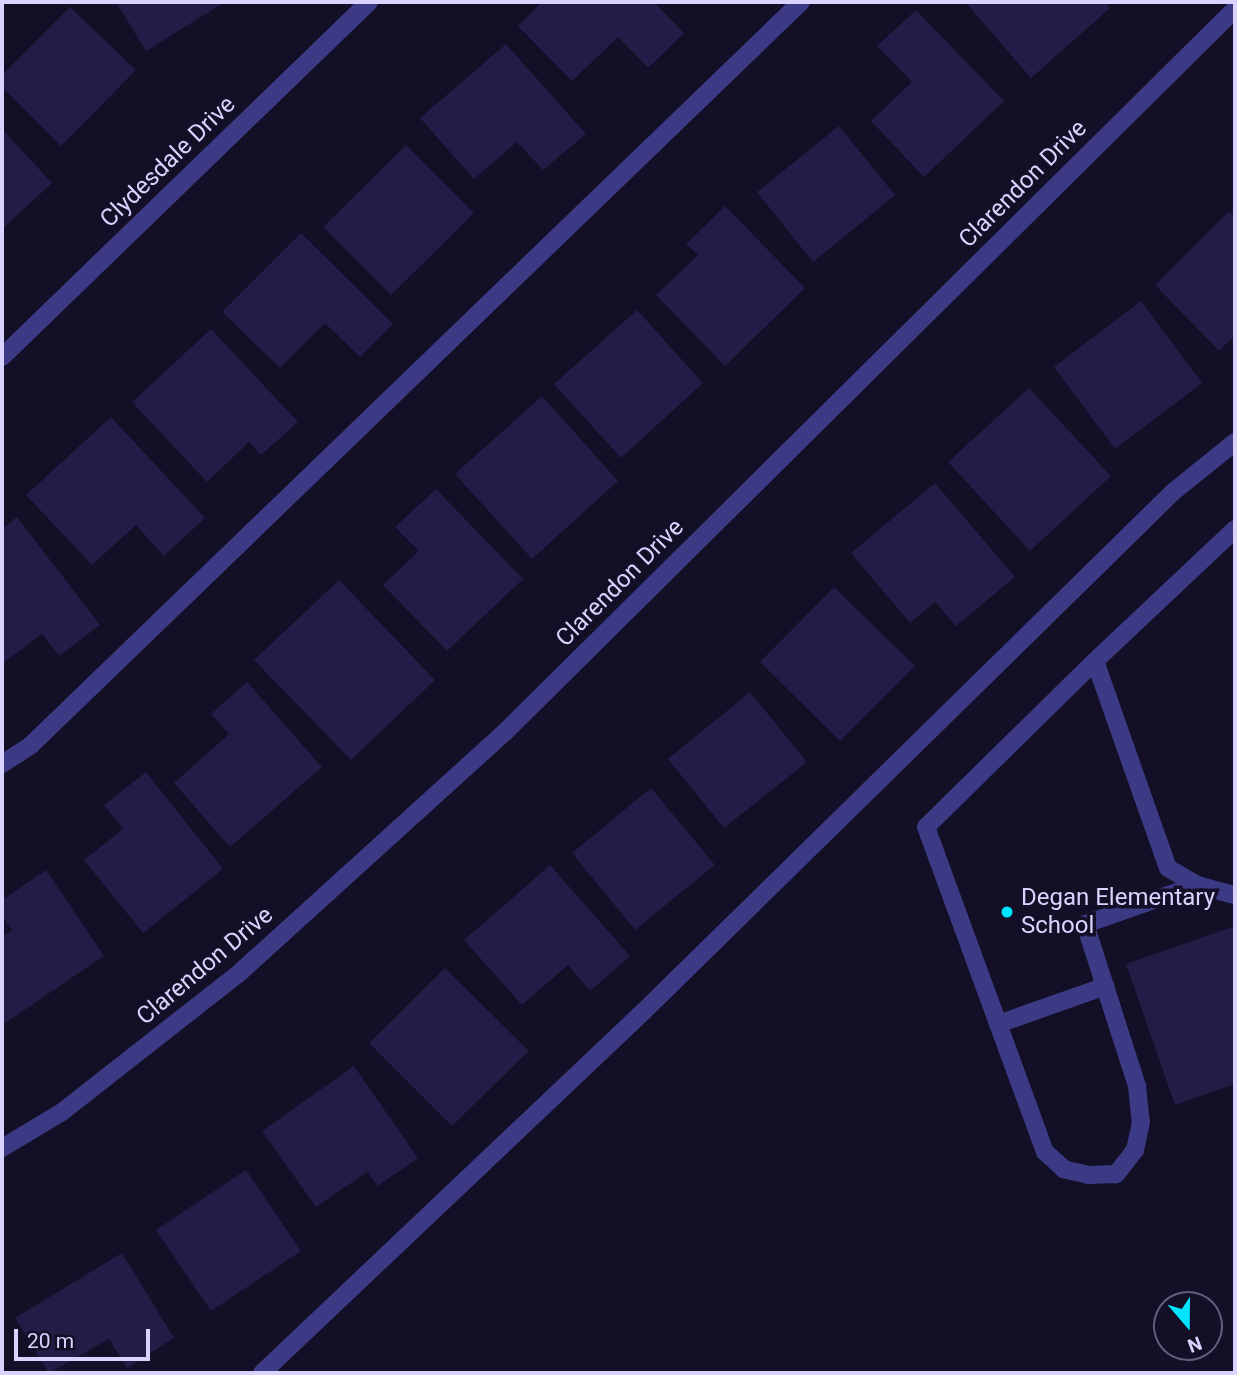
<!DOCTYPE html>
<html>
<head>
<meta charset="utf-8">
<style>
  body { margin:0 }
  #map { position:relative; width:1237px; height:1375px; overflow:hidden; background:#130f26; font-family:Roboto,sans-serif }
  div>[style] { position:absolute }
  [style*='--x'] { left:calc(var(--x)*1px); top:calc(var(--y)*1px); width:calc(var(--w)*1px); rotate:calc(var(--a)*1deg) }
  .building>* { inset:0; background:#241b47 }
  .minor>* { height:18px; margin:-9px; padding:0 9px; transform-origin:9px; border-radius:9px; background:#3d3a85 }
  .dots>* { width:19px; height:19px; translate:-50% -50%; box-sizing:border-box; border:4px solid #130f26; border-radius:50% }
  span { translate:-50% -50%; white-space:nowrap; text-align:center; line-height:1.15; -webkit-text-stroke:7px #130f26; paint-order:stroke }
  .street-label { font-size:24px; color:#d9d4ff }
  .poi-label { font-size:24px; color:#d9d4ff }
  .left { translate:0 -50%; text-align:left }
  .frame { position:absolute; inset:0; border:4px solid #d9d4ff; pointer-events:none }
  .north { position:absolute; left:1153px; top:1291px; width:70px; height:70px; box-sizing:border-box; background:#130f26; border:2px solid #625e7d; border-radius:50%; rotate:160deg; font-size:19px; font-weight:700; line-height:28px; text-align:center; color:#d9d4ff }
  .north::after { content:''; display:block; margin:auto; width:24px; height:32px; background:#00e5ff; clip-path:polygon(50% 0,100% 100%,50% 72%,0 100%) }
  .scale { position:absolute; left:14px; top:1329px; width:136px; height:32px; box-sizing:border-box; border:4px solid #d9d4ff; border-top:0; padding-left:9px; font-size:21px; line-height:24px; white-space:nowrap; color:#d9d4ff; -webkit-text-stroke:5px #130f26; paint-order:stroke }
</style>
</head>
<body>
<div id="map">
  <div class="building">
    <i style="clip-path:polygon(116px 2px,225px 2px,146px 51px)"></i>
    <i style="clip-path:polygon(542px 2px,654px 2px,684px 33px,648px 68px,618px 37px,572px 81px,518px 26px)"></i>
    <i style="clip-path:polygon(965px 2px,1105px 2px,1110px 8px,1031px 78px)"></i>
    <i style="clip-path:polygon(70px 7px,136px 70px,61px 146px,2px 87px,2px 75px)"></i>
    <i style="clip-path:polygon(916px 10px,1004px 101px,924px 177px,871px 121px,912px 82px,877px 46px)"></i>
    <i style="clip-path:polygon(506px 44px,586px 134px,543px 170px,517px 142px,474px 179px,420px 118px)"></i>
    <i style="clip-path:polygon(839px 126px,895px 195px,813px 262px,757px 192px)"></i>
    <i style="clip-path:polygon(2px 129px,52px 183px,2px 229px)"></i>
    <i style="clip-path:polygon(406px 145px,474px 213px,391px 295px,323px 227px)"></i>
    <i style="clip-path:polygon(725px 206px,805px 288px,725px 366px,656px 295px,698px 255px,686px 244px)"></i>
    <i style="clip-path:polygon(1229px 211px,1235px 217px,1235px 335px,1219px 351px,1155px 285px)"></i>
    <i style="clip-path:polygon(301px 233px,393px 324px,360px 357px,325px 323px,280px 368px,222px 312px)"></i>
    <i style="clip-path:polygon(1141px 301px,1202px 383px,1115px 449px,1054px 367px)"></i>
    <i style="clip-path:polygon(637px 310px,703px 383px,621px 458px,554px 384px)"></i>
    <i style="clip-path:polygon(211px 329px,298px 422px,261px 455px,249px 442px,207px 482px,132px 402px)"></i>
    <i style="clip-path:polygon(1029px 388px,1111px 476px,1030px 551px,948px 462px)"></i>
    <i style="clip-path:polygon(542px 396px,618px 481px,532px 559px,455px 474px)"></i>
    <i style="clip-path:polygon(111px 417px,205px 518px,164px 556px,136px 525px,92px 565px,26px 495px)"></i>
    <i style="clip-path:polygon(935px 483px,1015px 577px,956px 626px,935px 602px,910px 623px,851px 553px)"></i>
    <i style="clip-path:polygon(436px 489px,523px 579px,447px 651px,383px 585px,419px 551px,395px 527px)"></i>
    <i style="clip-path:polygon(17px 517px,100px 625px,59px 656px,42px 634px,2px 664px,2px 529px)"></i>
    <i style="clip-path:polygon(339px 580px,435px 680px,351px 760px,254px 660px)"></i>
    <i style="clip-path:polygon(834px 587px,915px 666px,840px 741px,760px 662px)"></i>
    <i style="clip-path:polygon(247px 682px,322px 767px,230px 847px,174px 783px,229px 734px,211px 714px)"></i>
    <i style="clip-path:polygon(750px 692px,807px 762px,724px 828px,668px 759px)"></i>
    <i style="clip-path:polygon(146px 772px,223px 869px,143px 933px,84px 860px,123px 829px,104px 805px)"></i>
    <i style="clip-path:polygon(651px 788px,715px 865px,635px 930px,572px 853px)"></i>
    <i style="clip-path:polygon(550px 865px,630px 956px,590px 991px,568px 965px,522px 1005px,464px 940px)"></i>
    <i style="clip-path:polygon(46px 870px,104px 956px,5px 1023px,2px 1018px,2px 937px,12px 930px,2px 916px,2px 900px)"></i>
    <i style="clip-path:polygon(1235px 926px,1235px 1084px,1175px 1105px,1126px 964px)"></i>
    <i style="clip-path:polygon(445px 968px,529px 1051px,452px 1126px,369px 1043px)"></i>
    <i style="clip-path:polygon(354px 1066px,418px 1158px,378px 1186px,367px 1172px,316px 1207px,262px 1131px)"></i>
    <i style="clip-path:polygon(246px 1170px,301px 1251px,211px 1311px,156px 1230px)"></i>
    <i style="clip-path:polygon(122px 1253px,174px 1338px,127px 1368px,109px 1339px,49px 1373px,15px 1318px)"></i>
  </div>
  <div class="minor">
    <i style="--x:2;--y:357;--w:511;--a:-44.05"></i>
    <i style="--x:1095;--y:661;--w:219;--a:70.6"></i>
    <i style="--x:1168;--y:868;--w:34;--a:30"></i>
    <i style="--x:1197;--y:885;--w:39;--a:15"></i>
    <i style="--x:2;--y:764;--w:35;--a:-33"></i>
    <i style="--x:31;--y:745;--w:1070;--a:-43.98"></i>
    <i style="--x:1197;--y:885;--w:119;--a:160.8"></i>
    <i style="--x:1085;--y:924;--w:170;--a:72.2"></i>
    <i style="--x:1137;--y:1086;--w:36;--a:84"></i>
    <i style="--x:1141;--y:1122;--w:29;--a:102"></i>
    <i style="--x:1135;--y:1150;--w:31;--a:128"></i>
    <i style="--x:1116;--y:1174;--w:27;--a:178"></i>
    <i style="--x:1089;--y:1175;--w:26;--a:-167"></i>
    <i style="--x:1064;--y:1169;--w:25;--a:-138"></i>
    <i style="--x:1045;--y:1152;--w:346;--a:-110.1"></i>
    <i style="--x:926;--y:827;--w:237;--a:-44.5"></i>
    <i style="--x:1095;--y:661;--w:192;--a:-43.3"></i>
    <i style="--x:998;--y:1024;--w:114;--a:-19.4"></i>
    <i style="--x:2;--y:1148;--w:70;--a:-31"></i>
    <i style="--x:62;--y:1112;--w:222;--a:-38.1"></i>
    <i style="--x:237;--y:975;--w:360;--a:-42.2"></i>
    <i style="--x:504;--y:733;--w:1029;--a:-44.72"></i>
    <i style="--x:262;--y:1373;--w:525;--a:-43.46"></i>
    <i style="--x:643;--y:1012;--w:742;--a:-44.45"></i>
    <i style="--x:1173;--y:492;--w:80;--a:-38.9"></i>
  </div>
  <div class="dots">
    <i style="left:1007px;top:912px;background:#00e5ff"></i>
  </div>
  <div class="street-label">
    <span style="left:168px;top:162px;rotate:-44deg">Clydesdale Drive</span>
    <span style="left:1023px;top:184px;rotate:-45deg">Clarendon Drive</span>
    <span style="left:620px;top:583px;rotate:-45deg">Clarendon Drive</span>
    <span style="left:205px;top:966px;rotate:-40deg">Clarendon Drive</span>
  </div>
  <div class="poi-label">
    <span class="left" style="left:1021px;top:912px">Degan Elementary<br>School</span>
  </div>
  <div class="frame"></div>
  <div class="north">N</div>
  <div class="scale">20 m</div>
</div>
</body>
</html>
